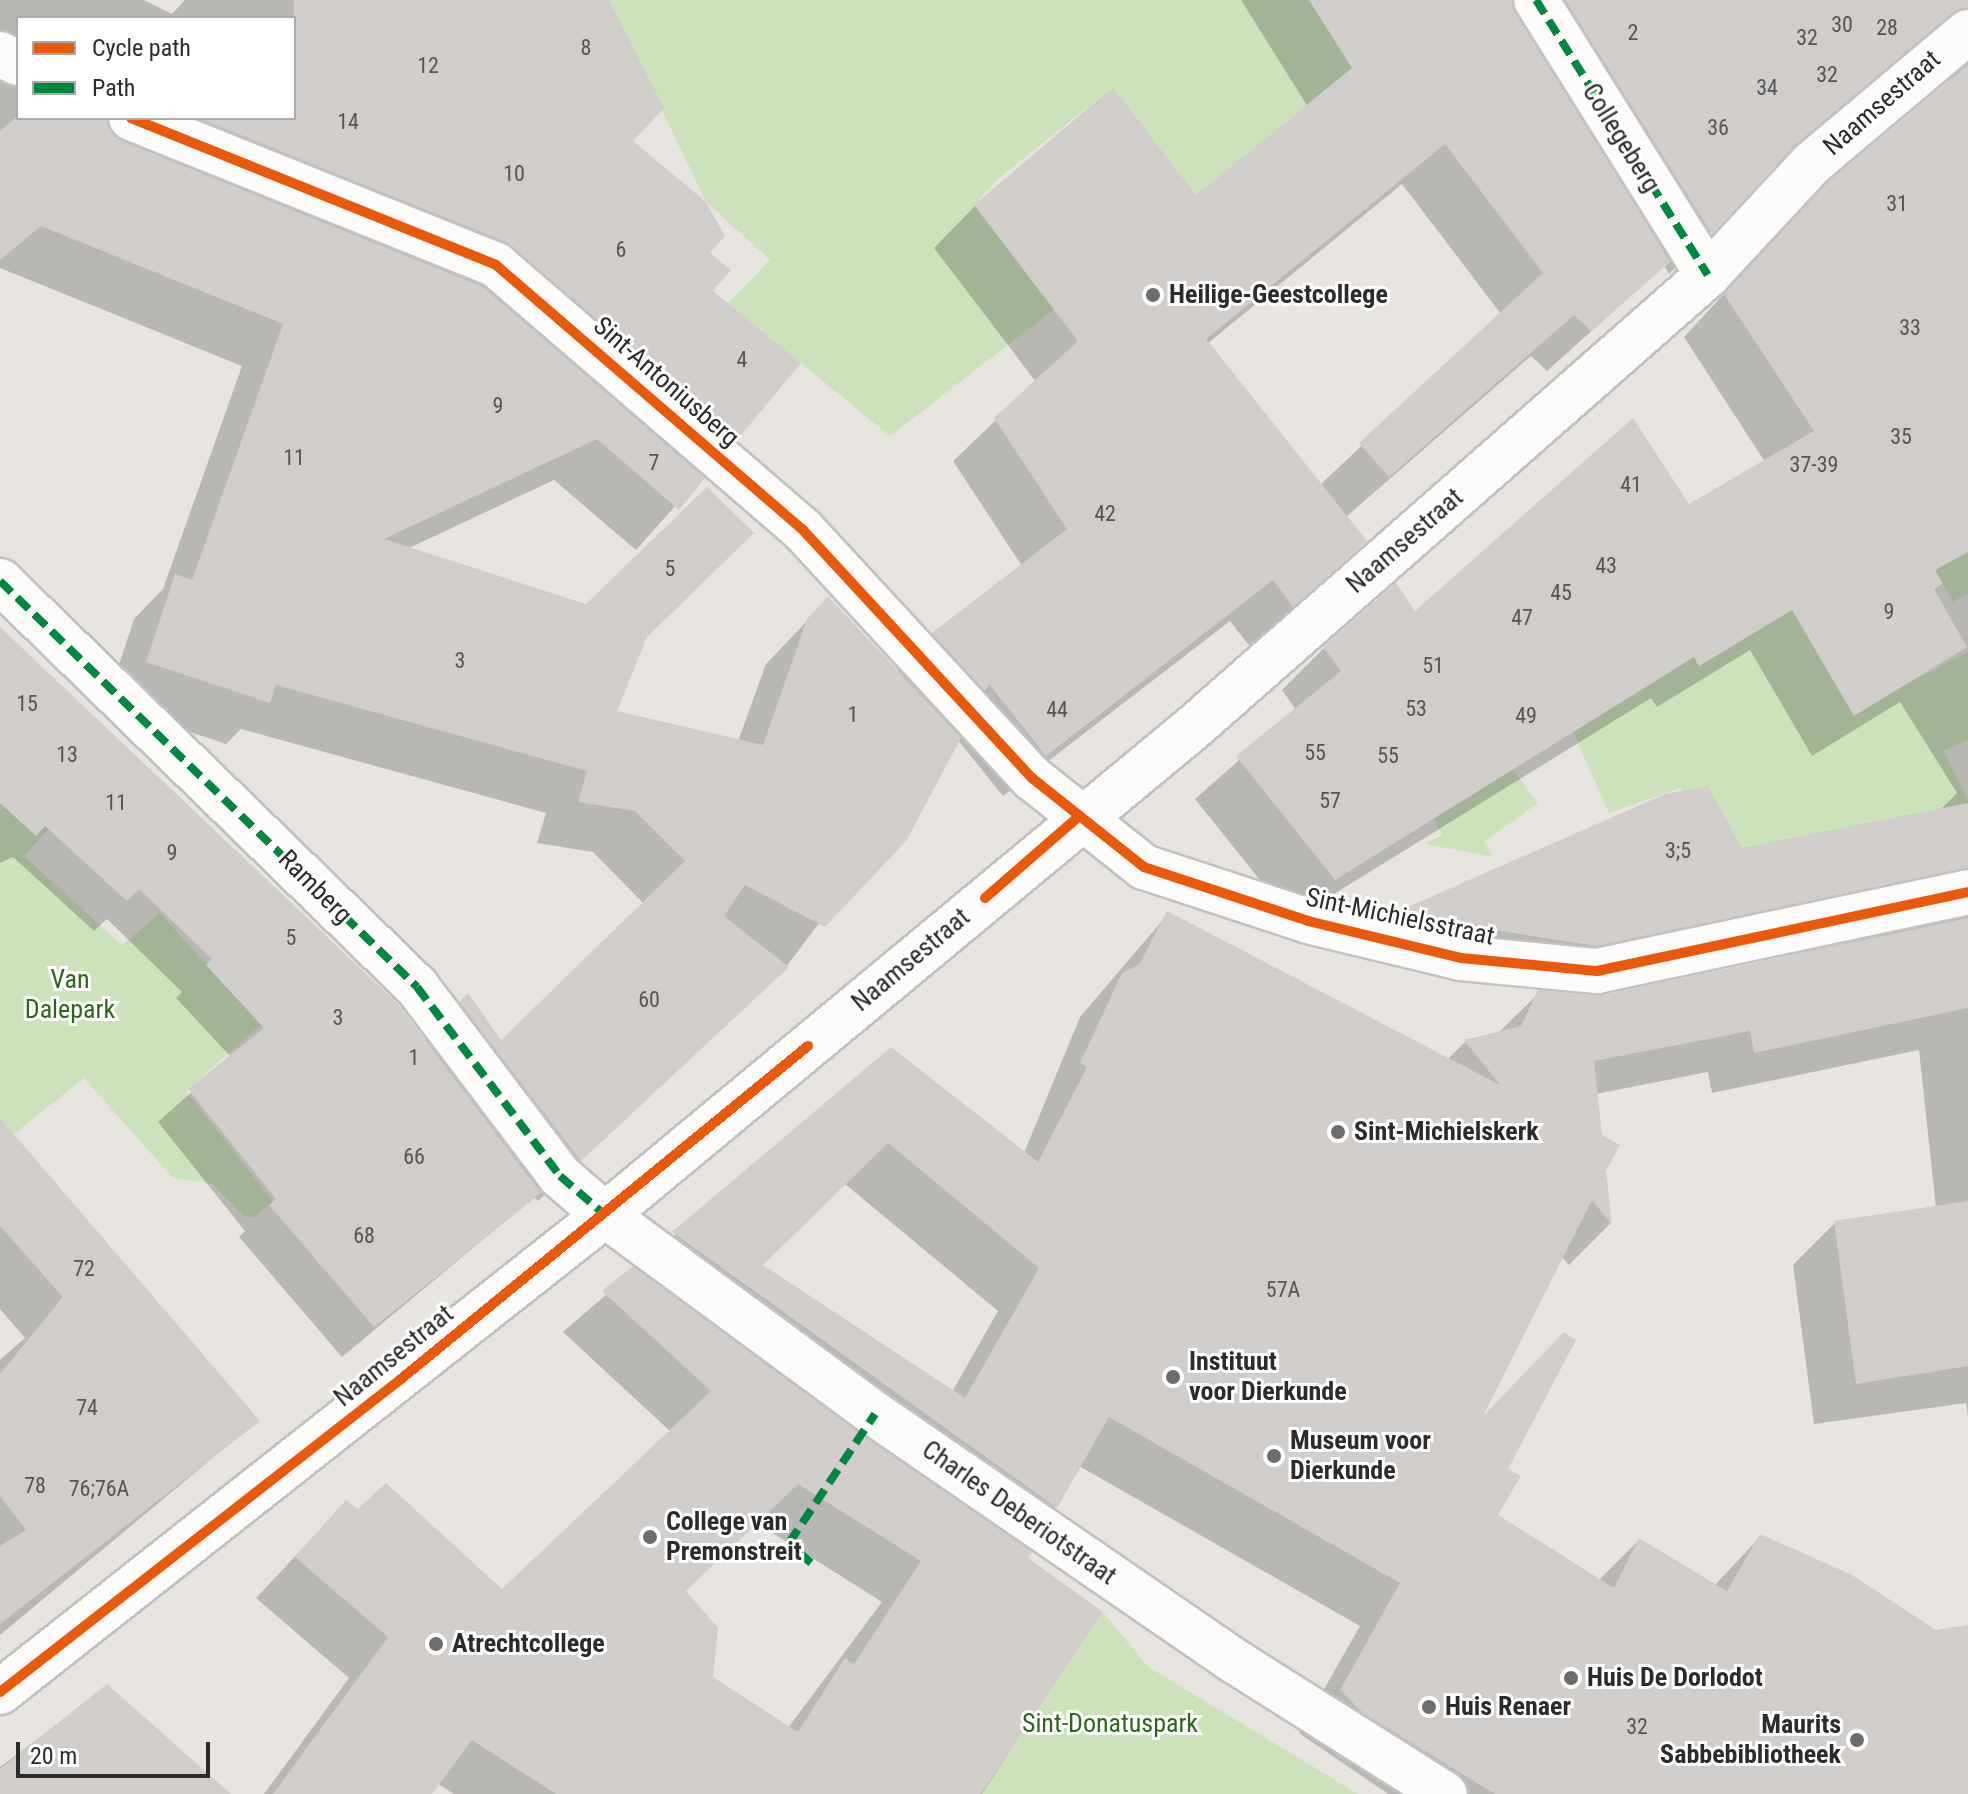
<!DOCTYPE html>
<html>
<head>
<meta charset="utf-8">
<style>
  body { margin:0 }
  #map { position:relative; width:1968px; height:1794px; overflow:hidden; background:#e8e5e0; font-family:"Roboto Condensed",sans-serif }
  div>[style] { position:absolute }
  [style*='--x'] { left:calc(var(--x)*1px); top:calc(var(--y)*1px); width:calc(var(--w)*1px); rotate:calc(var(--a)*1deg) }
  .green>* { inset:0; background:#cbe2bb }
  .shadow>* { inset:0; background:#0003 }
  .building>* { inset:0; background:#d0cdca }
  .roads { filter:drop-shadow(2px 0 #c2c1c1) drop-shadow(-2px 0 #c2c1c1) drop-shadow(0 2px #c2c1c1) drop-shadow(0 -2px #c2c1c1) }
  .minor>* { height:44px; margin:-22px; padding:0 22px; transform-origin:22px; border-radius:22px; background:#fcfbfa }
  .quiet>* { height:8px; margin-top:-4px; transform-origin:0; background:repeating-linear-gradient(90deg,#00873e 0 16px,transparent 0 24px) }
  .cycleway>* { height:10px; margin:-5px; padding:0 5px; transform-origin:5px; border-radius:5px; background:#e8590c }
  .dots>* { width:22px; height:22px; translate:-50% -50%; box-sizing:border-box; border:4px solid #fff; border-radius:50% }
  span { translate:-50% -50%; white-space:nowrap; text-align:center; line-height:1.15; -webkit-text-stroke:6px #fff; paint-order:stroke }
  .number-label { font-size:22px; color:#555454 }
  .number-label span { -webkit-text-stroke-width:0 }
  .street-label { font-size:26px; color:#2b2b2b }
  .poi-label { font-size:26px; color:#2b2b2b; font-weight:700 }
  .left { translate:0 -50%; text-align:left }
  .right { translate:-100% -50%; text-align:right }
  .park-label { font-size:26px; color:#2d651d }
  .legend { position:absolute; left:16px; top:16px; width:280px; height:104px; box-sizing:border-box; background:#fff; border:2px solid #aaa; margin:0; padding:10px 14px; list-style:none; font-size:24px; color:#2b2b2b }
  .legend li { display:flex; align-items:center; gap:16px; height:40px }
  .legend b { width:40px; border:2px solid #aaa }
  .scale { position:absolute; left:16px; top:1742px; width:194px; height:36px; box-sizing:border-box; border:4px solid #2b2b2b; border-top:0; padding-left:10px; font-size:24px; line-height:28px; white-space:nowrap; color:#2b2b2b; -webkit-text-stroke:6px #fff; paint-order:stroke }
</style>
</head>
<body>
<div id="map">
  <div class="green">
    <i style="clip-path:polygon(609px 0,1309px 0,1352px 68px,1196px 195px,1113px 87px,999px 178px,974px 205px,1056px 308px,890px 436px,728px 303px,770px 260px,706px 202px)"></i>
    <i style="clip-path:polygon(1968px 552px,1968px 593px,1953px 602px,1935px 570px)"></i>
    <i style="clip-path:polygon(1810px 577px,1852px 712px,1968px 652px,1968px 740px,1943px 751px,1968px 799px,1968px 856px,1768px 895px,1708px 786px,1684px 794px,1680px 788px,1609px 813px,1573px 732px,1653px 683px,1686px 643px,1699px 666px,1738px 643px)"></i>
    <i style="clip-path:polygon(1502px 754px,1538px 803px,1484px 842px,1493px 857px,1425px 844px,1442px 835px,1420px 790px)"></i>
    <i style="clip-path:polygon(0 758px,64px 812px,24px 856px,122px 945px,160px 913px,236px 998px,295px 995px,186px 1091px,273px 1201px,254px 1217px,243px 1216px,213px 1184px,173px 1178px,84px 1078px,14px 1134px,0 1118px)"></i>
    <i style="clip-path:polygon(1103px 1612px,1147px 1666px,1358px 1794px,981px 1794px)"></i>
  </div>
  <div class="shadow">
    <i style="clip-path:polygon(evenodd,0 0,144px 0,172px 14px,185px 0,607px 0,630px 141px,707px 253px,735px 439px,636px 550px,554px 480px,407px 549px,644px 638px,615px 712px,738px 741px,766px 664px,828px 599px,896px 671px,1022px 566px,953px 461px,1036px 382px,934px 248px,975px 206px,1196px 197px,1308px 107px,1241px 0,1968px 0,1968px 1417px,1966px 1403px,1814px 1424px,1793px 1265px,1835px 1223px,1936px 1208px,1919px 1050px,1712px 1093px,1708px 1072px,1596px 1094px,1610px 1224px,1569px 1265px,1561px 1256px,1478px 1421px,1505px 1470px,1495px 1516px,1599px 1580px,1639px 1540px,1714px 1586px,1761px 1536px,1935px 1632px,1968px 1627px,1968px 1794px,1388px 1794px,1299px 1733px,1360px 1626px,1079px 1466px,1055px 1507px,1018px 1544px,1025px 1559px,1100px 1612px,982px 1794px,454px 1794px,437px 1783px,429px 1794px,264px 1794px,349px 1678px,256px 1598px,346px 1502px,502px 1592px,671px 1432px,563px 1332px,891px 1049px,1024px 1153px,1080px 1017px,1168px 914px,1447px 1060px,1465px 1042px,1497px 1034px,1539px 993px,1602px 997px,1946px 921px,1552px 987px,1352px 956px,1393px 916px,1665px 796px,1741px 850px,1939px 811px,1957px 793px,1900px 702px,1812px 756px,1750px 650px,1657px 707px,1651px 698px,1292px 920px,1195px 799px,1296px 710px,1282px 690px,1324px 648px,1688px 507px,1765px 462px,1684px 337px,1786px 227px,1947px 85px,1952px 71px,1908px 54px,1764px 175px,1669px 274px,1664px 266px,1547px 371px,1531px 356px,1346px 517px,1365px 541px,1250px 647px,1230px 621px,1003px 796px,958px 740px,786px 967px,538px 1201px,534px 1197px,342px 1357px,239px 1237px,245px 1231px,158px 1122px,231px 1057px,176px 998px,182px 992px,107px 919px,94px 931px,13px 857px,0 863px,0 630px,397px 1005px,424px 1040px,467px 996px,501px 1043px,644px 904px,593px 852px,537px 843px,546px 813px,241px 729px,226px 744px,106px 704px,134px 619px,163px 589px,242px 366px,0 268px,0 0,18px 18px,294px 18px,294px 118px,18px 118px,18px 18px,0 0,1402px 184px,1501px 314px,1320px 485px,1207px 344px,1402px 184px,0 0,845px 1184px,998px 1311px,952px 1392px,761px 1266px,845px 1184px,0 0,757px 1523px,882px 1602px,788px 1728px,711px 1678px,684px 1592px,757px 1523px)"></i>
    <i style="clip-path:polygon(0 1121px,257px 1421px,0 1635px,0 1360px,25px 1338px,0 1309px)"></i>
    <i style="clip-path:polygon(107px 1687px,222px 1794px,0 1794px,0 1767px)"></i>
  </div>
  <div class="building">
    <i style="clip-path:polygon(294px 0,609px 0,664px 108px,633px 141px,706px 202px,725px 236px,710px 253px,731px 270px,713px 291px,801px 363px,737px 440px,506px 242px,198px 118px,294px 118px)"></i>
    <i style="clip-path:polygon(1309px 0,1511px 0,1670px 262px,1591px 331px,1574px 315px,1389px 477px,1359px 443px,1543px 273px,1445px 144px,1206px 339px,1367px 541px,1293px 607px,1273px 580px,1046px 756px,989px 684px,985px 691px,932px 633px,1067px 529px,994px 418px,1078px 341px,974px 205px,1113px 87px,1196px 195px,1352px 68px)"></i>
    <i style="clip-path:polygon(1565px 0,1968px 0,1968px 8px,1952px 13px,1795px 145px,1712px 234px)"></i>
    <i style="clip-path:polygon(1968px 65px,1968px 552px,1935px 570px,1943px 584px,1934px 589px,1967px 647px,1854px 716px,1792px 610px,1699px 666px,1694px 657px,1335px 880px,1236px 756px,1341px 671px,1323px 647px,1396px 583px,1415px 611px,1633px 418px,1689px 504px,1814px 431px,1724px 294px,1828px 182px)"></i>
    <i style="clip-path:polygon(18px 116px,107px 118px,122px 141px,483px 287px,705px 478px,679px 510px,597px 439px,384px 539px,586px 604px,707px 487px,754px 533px,647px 637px,617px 711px,763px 745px,807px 619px,828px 596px,961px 738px,906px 841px,825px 927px,745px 885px,724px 916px,789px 967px,581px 1161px,459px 1002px,468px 993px,501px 1040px,685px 861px,635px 811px,578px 802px,587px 771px,276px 685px,270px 703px,146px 662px,175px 574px,192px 580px,283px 324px,41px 226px,0 260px,0 131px)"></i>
    <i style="clip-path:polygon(0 627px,398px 1004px,541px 1193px,374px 1327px,269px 1205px,276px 1199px,188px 1089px,264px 1028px,206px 965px,212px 959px,139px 889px,127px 901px,45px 826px,36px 836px,0 803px)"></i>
    <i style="clip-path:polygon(1708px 786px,1742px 848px,1968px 803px,1968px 868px,1596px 946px,1392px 914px,1665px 794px)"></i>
    <i style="clip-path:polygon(evenodd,1167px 911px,1500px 1085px,1464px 1040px,1521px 1026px,1538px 990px,1602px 995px,1968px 918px,1968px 1008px,1754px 1053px,1750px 1031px,1594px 1061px,1602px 1135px,1620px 1145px,1606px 1171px,1612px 1225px,1592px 1200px,1483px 1416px,1564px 1332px,1576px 1340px,1508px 1469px,1521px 1476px,1498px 1515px,1614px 1588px,1639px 1538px,1727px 1591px,1760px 1534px,1852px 1575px,1936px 1630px,1968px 1625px,1968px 1794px,1495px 1794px,1363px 1713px,1340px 1690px,1400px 1583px,1109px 1417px,1057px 1508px,672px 1232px,891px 1047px,1038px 1162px,1087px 1067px,1080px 1063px,1122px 973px,1139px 965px,1167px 911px,888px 1143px,1039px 1268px,965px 1398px,763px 1265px,888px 1143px)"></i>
    <i style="clip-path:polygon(0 1118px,260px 1421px,0 1624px,0 1546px,26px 1530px,0 1496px,0 1374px,63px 1297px,0 1226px)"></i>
    <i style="clip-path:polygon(1968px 1201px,1968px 1366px,1856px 1384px,1834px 1221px)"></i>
    <i style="clip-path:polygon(evenodd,633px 1266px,1032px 1552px,1028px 1558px,1103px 1612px,981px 1794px,556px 1794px,472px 1740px,432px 1794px,273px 1794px,388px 1637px,295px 1557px,346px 1500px,358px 1509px,386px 1483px,502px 1589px,711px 1391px,602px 1291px,633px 1266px,798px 1484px,921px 1561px,854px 1664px,845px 1658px,798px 1732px,713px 1677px,718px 1628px,686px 1591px,798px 1484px)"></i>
    <i style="clip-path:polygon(107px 1684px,231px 1794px,0 1794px,0 1769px)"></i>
  </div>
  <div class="roads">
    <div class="minor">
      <i style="--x:1536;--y:0;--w:324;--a:58"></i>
      <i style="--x:0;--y:54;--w:20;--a:27"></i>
      <i style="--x:131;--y:118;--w:393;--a:21.9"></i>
      <i style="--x:496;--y:265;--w:406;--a:40.8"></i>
      <i style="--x:803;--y:530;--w:338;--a:47.3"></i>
      <i style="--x:1032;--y:778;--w:143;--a:38.5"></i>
      <i style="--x:1144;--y:867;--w:173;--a:18.2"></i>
      <i style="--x:1308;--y:921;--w:157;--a:13.6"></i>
      <i style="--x:1461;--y:958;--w:137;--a:5.5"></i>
      <i style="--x:1597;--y:971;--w:379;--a:-12"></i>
      <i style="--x:0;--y:581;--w:582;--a:44.23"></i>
      <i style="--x:417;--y:987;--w:237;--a:52.9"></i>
      <i style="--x:560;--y:1176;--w:60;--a:40.9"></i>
      <i style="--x:605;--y:1215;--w:335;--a:36.4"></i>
      <i style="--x:875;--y:1414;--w:438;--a:34.5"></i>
      <i style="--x:1236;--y:1662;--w:247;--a:32.3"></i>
      <i style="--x:0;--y:1692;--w:770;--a:-38.25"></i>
      <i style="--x:605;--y:1215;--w:766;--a:-39.65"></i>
      <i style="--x:1195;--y:726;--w:683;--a:-41.32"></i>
      <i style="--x:1708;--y:275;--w:151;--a:-47.1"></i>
      <i style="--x:1811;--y:164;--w:205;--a:-40.1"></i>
    </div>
  </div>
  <div class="quiet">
    <i style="--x:1536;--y:0;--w:324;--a:58"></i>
    <i style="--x:0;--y:581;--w:582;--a:44.23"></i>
    <i style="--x:417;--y:987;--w:237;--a:52.9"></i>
    <i style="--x:560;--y:1176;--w:60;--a:40.9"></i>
    <i style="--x:811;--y:1563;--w:30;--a:-138"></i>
    <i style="--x:789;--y:1543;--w:155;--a:-56.3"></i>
  </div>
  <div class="cycleway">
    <i style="--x:131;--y:118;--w:393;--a:21.9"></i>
    <i style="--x:496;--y:265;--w:406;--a:40.8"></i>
    <i style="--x:803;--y:530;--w:338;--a:47.3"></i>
    <i style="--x:1032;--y:778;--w:143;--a:38.5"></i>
    <i style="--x:1144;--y:867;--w:173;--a:18.2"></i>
    <i style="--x:1308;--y:921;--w:157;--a:13.6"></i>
    <i style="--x:1461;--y:958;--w:137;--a:5.5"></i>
    <i style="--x:1597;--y:971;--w:379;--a:-12"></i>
    <i style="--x:985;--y:898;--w:121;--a:-41"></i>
    <i style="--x:0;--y:1692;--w:509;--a:-37.97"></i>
    <i style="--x:401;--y:1379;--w:526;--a:-39.29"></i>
  </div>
  <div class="dots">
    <i style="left:1153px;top:295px;background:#6d6c6a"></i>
    <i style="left:1338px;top:1132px;background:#6d6c6a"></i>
    <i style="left:1173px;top:1377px;background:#6d6c6a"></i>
    <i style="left:1274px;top:1456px;background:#6d6c6a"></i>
    <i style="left:650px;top:1537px;background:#6d6c6a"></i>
    <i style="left:436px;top:1644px;background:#6d6c6a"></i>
    <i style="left:1571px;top:1678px;background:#6d6c6a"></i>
    <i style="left:1429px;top:1707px;background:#6d6c6a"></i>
    <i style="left:1857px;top:1740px;background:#6d6c6a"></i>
  </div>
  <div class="number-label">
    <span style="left:1842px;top:25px">30</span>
    <span style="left:1887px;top:28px">28</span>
    <span style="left:1633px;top:33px">2</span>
    <span style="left:1807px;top:38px">32</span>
    <span style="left:586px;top:48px">8</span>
    <span style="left:428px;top:66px">12</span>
    <span style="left:1827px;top:75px">32</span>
    <span style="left:1767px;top:88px">34</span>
    <span style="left:348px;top:122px">14</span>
    <span style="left:1718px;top:128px">36</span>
    <span style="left:514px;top:174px">10</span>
    <span style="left:1897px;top:204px">31</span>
    <span style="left:621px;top:250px">6</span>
    <span style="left:1910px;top:328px">33</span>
    <span style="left:742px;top:360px">4</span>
    <span style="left:498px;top:406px">9</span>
    <span style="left:1901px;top:437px">35</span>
    <span style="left:294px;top:458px">11</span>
    <span style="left:654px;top:463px">7</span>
    <span style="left:1814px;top:465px">37-39</span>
    <span style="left:1631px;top:485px">41</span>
    <span style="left:1105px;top:514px">42</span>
    <span style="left:1606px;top:566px">43</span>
    <span style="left:670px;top:569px">5</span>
    <span style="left:1561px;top:593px">45</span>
    <span style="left:1889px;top:612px">9</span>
    <span style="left:1522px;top:618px">47</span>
    <span style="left:460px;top:661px">3</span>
    <span style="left:1433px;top:666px">51</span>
    <span style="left:27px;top:704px">15</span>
    <span style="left:1416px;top:709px">53</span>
    <span style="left:1057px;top:710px">44</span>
    <span style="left:853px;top:715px">1</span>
    <span style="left:1526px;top:716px">49</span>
    <span style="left:1315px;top:753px">55</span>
    <span style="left:67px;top:755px">13</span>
    <span style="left:1388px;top:756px">55</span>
    <span style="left:1330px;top:801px">57</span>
    <span style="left:116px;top:803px">11</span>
    <span style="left:1678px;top:851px">3;5</span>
    <span style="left:172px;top:853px">9</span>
    <span style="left:291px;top:938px">5</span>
    <span style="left:649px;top:1000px">60</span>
    <span style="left:338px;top:1018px">3</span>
    <span style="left:414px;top:1058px">1</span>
    <span style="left:414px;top:1157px">66</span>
    <span style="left:364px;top:1236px">68</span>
    <span style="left:84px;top:1269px">72</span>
    <span style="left:1283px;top:1290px">57A</span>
    <span style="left:87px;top:1408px">74</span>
    <span style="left:35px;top:1486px">78</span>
    <span style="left:99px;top:1489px">76;76A</span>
    <span style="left:1637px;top:1727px">32</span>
  </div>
  <div class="street-label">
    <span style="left:1882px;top:103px;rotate:-41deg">Naamsestraat</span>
    <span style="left:1621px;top:138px;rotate:58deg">Collegeberg</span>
    <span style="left:666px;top:382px;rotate:41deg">Sint-Antoniusberg</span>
    <span style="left:1405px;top:541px;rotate:-41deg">Naamsestraat</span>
    <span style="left:315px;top:887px;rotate:45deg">Ramberg</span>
    <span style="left:1400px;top:917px;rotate:12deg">Sint-Michielsstraat</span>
    <span style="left:911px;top:960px;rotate:-40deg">Naamsestraat</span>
    <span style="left:394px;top:1356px;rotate:-39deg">Naamsestraat</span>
    <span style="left:1019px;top:1513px;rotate:35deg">Charles Deberiotstraat</span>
  </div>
  <div class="poi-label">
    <span class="left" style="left:1169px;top:295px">Heilige-Geestcollege</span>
    <span class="left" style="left:1354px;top:1132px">Sint-Michielskerk</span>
    <span class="left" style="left:1189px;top:1377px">Instituut<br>voor Dierkunde</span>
    <span class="left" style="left:1290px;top:1456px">Museum voor<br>Dierkunde</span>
    <span class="left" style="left:666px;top:1537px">College van<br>Premonstreit</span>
    <span class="left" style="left:452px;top:1644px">Atrechtcollege</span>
    <span class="left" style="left:1587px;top:1678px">Huis De Dorlodot</span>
    <span class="left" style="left:1445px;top:1707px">Huis Renaer</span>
    <span class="right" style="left:1841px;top:1740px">Maurits<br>Sabbebibliotheek</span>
  </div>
  <div class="park-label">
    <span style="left:70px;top:995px">Van<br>Dalepark</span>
    <span style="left:1110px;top:1724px">Sint-Donatuspark</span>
  </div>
  <ul class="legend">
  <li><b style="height:10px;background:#e8590c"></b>Cycle path</li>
  <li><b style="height:10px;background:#00873e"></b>Path</li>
  </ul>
  <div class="scale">20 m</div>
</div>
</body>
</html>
